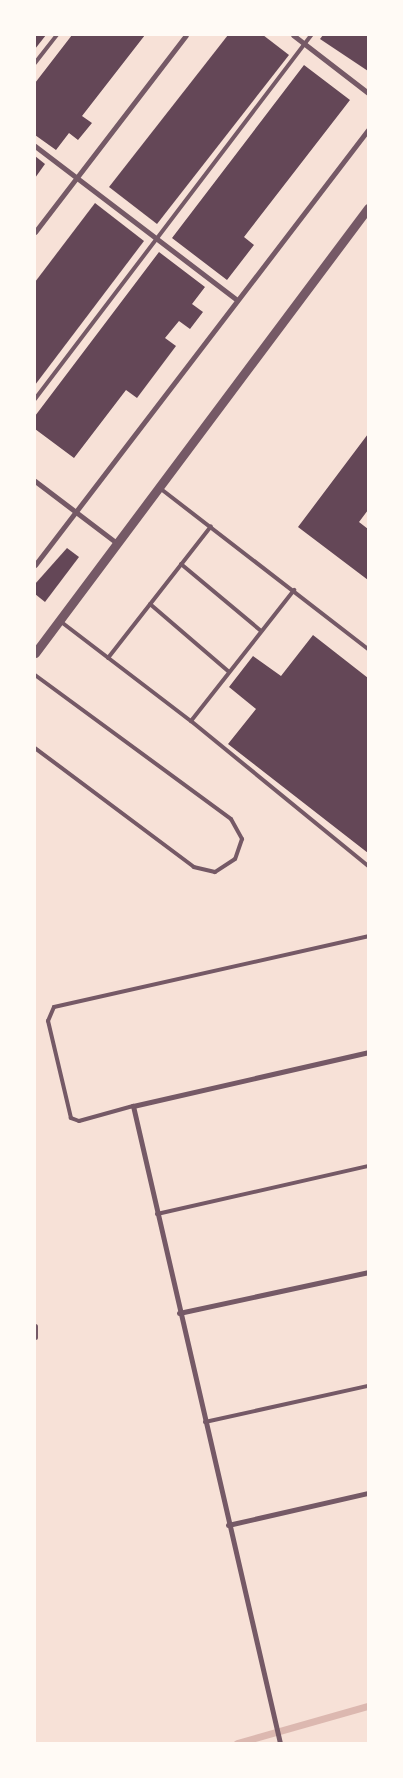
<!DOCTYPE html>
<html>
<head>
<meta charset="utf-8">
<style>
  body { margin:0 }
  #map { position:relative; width:403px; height:1778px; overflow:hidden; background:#f7e1d7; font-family:"Alegreya Sans",sans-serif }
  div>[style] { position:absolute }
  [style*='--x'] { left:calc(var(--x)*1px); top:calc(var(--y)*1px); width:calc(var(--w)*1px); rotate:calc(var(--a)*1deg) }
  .stream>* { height:7px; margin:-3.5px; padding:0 3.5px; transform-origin:3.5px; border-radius:3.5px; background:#dcb8b0 }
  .building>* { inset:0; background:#644757 }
  .service>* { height:4px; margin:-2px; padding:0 2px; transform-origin:2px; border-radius:2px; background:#755966 }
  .minor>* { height:5px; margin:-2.5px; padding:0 2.5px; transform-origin:2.5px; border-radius:2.5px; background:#755966 }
  .tertiary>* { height:9px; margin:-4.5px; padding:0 4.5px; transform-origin:4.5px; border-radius:4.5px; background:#755966 }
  span { translate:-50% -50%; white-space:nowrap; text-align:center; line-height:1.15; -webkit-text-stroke:4px #fffaf5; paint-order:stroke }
  .frame { position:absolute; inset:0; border:36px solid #fffaf5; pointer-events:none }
</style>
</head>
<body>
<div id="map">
  <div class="stream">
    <i style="--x:237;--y:1743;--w:136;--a:-15.8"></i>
  </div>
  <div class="building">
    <i style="clip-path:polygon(35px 35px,46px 35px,35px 49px)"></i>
    <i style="clip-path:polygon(72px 35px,145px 35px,82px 116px,92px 123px,78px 140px,69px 133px,56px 150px,35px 135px,35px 83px)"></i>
    <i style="clip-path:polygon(228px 35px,263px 35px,289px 55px,157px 224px,109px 187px)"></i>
    <i style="clip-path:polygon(323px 35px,368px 35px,368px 71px,320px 39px)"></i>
    <i style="clip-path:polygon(304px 65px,350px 100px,244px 237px,254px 245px,227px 280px,172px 238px)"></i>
    <i style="clip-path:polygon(35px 156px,45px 164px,35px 178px)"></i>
    <i style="clip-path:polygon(95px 203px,144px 241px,35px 385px,35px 282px)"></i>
    <i style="clip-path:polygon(159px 252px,205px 287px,192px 304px,203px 312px,190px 329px,179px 321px,165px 338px,176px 346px,137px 398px,126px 390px,74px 458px,35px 429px,35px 416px)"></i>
    <i style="clip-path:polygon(368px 434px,368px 510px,359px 522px,368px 529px,368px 580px,298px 527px)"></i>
    <i style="clip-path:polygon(67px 548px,79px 557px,45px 602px,35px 594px,35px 584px)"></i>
    <i style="clip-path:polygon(313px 635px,368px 678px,368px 853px,228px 744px,256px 709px,229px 687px,253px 656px,281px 676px)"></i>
  </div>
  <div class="service">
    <i style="--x:35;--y:63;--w:36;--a:-52"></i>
    <i style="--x:35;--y:399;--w:457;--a:-52.8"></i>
    <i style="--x:161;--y:489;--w:262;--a:37.7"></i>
    <i style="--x:181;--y:564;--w:104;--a:39.9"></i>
    <i style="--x:150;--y:604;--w:104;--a:40.7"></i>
    <i style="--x:60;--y:621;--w:165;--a:37.4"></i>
    <i style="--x:191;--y:721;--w:229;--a:39.3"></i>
    <i style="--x:108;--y:658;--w:167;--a:-52"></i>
    <i style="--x:35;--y:675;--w:243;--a:36.3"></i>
    <i style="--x:231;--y:819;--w:23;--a:61"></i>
    <i style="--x:242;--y:839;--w:21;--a:109"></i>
    <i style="--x:235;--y:859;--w:24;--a:147"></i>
    <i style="--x:215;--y:872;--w:22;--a:-167"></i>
    <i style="--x:194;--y:867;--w:199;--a:-143.2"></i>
    <i style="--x:191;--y:721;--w:167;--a:-51.8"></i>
    <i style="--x:133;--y:1106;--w:56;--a:164.5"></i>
    <i style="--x:79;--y:1121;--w:9;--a:-159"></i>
    <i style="--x:71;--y:1118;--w:100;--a:-103.3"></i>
    <i style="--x:48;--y:1021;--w:15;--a:-67"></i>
    <i style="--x:54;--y:1007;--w:322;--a:-12.7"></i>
    <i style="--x:157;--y:1214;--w:216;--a:-12.8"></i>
    <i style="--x:205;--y:1422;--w:167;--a:-12.5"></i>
  </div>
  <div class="minor">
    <i style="--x:293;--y:35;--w:95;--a:37.7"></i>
    <i style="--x:35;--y:146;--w:254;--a:37.3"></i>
    <i style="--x:35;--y:232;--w:248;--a:-52.5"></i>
    <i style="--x:35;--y:481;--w:104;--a:37.2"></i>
    <i style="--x:35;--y:565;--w:548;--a:-52.57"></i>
    <i style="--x:179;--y:1313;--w:193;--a:-12.2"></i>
    <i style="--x:35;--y:1326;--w:11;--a:90"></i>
    <i style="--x:228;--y:1525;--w:144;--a:-12.9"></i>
    <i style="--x:280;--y:1743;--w:654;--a:-102.99"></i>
    <i style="--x:133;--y:1106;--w:241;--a:-12.9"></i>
  </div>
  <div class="tertiary">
    <i style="--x:35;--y:653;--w:556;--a:-53.19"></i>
  </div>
  <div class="frame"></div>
</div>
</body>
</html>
